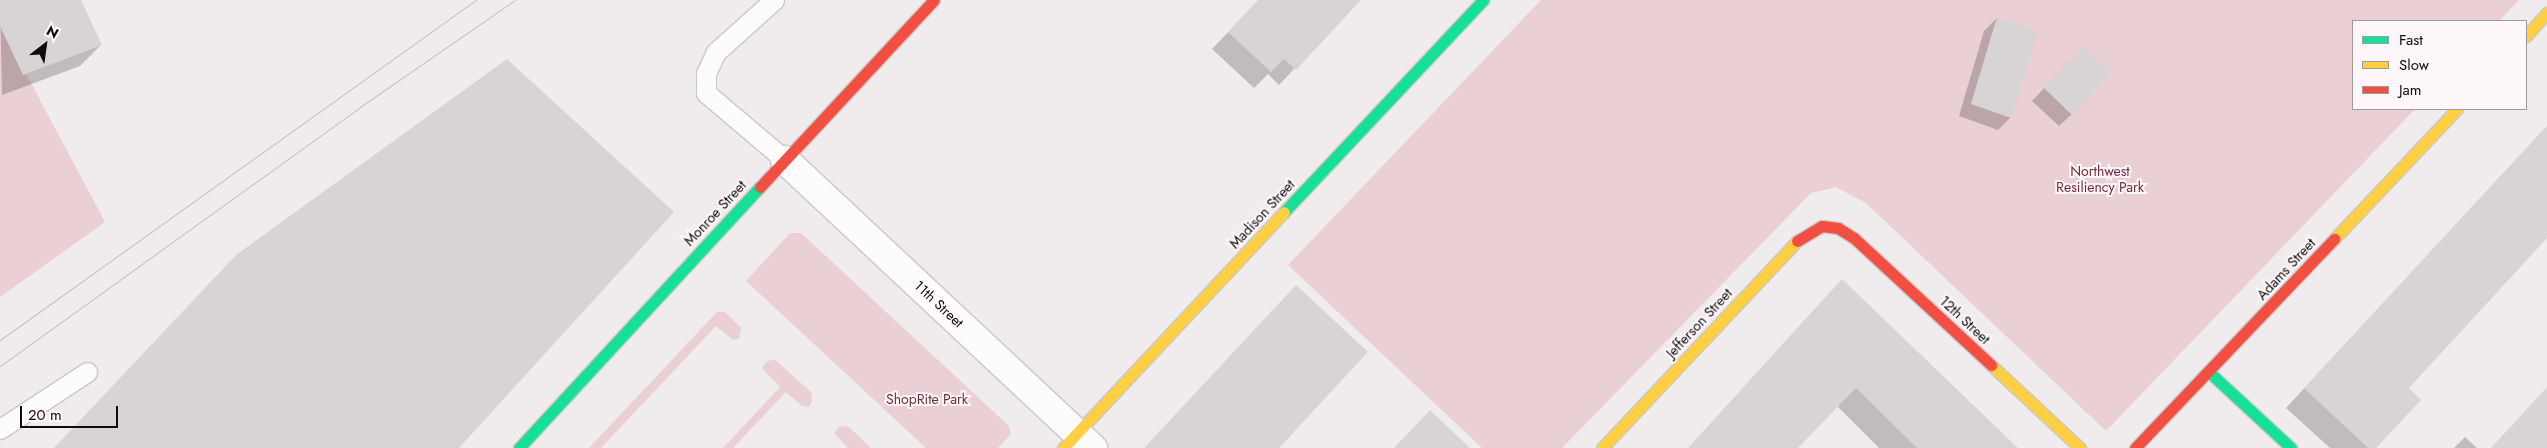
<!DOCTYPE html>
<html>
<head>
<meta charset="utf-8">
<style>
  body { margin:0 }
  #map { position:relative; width:2547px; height:448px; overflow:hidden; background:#f0ebec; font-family:Jost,sans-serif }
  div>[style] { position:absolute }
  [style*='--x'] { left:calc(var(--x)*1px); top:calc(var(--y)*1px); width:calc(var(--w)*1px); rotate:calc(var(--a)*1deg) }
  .green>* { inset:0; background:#eacfd4 }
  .shadow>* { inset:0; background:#0003 }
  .building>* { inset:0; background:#d8d4d5 }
  .roads { filter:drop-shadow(1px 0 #cbc8c8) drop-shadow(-1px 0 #cbc8c8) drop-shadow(0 1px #cbc8c8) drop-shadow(0 -1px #cbc8c8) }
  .lane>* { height:19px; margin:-9.5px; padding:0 9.5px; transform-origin:9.5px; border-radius:9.5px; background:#fdfcfc }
  .street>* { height:28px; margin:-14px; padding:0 14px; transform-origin:14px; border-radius:14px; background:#fdfcfc }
  .fast>* { height:11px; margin:-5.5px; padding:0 5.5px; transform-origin:5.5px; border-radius:5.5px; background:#16e098 }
  .slow>* { height:11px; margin:-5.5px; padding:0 5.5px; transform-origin:5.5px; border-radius:5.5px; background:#ffcf43 }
  .jam>* { height:11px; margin:-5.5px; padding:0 5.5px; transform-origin:5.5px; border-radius:5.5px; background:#f24e42 }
  .tram>* { height:1px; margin:-0.5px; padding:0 0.5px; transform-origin:0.5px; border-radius:0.5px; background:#c2c1c2 }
  span { translate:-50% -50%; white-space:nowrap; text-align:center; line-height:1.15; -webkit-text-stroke:4px #fef7f9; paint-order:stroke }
  .park-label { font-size:14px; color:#722a40 }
  .street-label { font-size:14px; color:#0d0b0b }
  .legend { position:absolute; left:2352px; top:20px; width:175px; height:90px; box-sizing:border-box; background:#fef7f9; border:1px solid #9e999a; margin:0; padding:6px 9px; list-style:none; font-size:15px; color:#0d0b0b }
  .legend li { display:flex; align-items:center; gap:10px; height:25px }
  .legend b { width:25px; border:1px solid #9e999a }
  .north { position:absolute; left:20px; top:20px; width:50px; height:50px; -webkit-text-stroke:4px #fef7f9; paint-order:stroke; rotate:30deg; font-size:14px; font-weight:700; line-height:20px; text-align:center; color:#0d0b0b }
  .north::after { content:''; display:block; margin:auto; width:18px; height:22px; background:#0d0b0b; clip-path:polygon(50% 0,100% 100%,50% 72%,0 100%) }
  .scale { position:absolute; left:20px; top:406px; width:98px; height:22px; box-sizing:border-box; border:2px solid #0d0b0b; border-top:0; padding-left:6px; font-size:15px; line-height:18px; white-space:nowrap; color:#0d0b0b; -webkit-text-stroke:4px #fef7f9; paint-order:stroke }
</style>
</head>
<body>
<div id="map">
  <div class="green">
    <i style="clip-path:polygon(1541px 0,2519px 0,2499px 21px,2353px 21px,2353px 109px,2415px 109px,2106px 431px,1866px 203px,1836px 187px,1811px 193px,1562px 448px,1482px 448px,1288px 265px)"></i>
    <i style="clip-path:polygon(0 25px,105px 222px,0 297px)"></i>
    <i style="clip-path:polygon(790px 233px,801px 233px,1009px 426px,1011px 434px,998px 448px,926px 448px,746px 281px)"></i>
    <i style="clip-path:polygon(717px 312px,725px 312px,741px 328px,739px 339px,733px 340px,716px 326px,601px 448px,589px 448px)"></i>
    <i style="clip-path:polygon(774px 359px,812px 393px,812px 402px,808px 407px,802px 406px,786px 392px,733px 448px,723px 448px,780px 387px,762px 368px,766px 362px)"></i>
    <i style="clip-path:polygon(847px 426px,850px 428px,871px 448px,848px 448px,834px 433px,839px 427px)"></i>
  </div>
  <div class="shadow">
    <i style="clip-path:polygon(0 0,79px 0,101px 45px,80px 66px,2px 95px)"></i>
    <i style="clip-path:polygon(1259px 0,1359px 0,1279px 85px,1268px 74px,1254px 88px,1212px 49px)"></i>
    <i style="clip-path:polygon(1997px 18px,2010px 118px,1998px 130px,1959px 116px,1984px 31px)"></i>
    <i style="clip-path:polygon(2070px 61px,2072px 114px,2059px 126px,2032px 101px)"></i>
    <i style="clip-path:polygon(2547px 126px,2547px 237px,2407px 388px,2375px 448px,2330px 448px,2286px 408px)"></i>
    <i style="clip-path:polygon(1823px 300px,2016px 448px,1879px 448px,1837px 406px,1797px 448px,1689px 448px)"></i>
    <i style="clip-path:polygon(2465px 437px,2477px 448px,2454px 448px)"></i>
  </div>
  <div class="building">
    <i style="clip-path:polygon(0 0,81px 0,102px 45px,23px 75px,0 26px)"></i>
    <i style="clip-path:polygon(1258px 0,1361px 0,1296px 70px,1284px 59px,1271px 72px,1228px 32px)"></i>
    <i style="clip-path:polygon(1997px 17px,2038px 31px,2011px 118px,1971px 104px)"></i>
    <i style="clip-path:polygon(2083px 47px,2111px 73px,2072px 115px,2044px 88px)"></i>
    <i style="clip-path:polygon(507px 59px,674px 212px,459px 448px,54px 448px,236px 255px)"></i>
    <i style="clip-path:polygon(2547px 126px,2547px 238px,2409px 388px,2421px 400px,2376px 448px,2368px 448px,2304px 388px)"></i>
    <i style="clip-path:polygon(1842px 279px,2018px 448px,1917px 448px,1856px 388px,1798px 448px,1688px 448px)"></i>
    <i style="clip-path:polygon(1296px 285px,1368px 352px,1279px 448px,1144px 448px)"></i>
    <i style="clip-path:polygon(2547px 387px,2547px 448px,2491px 448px)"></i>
    <i style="clip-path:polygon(1430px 410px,1470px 448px,1394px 448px)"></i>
  </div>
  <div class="roads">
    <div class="lane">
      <i style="--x:774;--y:0;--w:78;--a:138.1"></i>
      <i style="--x:716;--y:52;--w:23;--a:115"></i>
      <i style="--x:706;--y:73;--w:20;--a:90"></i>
      <i style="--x:706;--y:93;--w:104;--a:40.3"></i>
      <i style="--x:0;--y:429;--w:104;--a:-33.2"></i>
    </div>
    <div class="street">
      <i style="--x:785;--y:160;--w:422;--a:43.1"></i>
    </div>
    <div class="fast">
      <i style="--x:1284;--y:212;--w:291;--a:-46.8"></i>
      <i style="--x:2209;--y:372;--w:112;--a:42.8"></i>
      <i style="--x:519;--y:448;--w:355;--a:-47.3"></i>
    </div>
    <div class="slow">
      <i style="--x:2526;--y:36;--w:31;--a:-48"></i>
      <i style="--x:2334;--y:239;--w:179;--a:-46.6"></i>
      <i style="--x:1991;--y:365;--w:122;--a:43"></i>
      <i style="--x:1063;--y:448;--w:323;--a:-46.9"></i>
      <i style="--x:1602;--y:448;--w:284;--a:-46.7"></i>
    </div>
    <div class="jam">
      <i style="--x:760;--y:187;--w:255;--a:-47.1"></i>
      <i style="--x:1797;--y:241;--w:29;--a:-31"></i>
      <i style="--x:1822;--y:226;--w:16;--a:7"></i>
      <i style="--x:1838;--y:228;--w:19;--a:32"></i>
      <i style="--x:1854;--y:238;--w:187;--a:42.8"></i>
      <i style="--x:2135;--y:448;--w:289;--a:-46.4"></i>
    </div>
  </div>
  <div class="tram">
    <i style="--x:0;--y:340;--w:585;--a:-35.54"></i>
    <i style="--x:0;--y:366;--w:443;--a:-35.7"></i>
    <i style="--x:360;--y:107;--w:188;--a:-34.6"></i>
  </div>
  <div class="park-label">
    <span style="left:2100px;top:179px">Northwest<br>Resiliency Park</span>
    <span style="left:927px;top:399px">ShopRite Park</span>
  </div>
  <div class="street-label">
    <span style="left:715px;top:213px;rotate:-47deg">Monroe Street</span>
    <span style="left:1262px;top:214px;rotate:-47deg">Madison Street</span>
    <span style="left:2286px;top:269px;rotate:-47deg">Adams Street</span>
    <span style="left:939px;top:304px;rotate:43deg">11th Street</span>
    <span style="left:1965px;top:320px;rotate:43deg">12th Street</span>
    <span style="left:1699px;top:323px;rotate:-47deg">Jefferson Street</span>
  </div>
  <ul class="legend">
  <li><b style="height:6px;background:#16e098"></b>Fast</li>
  <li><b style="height:6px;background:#ffcf43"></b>Slow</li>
  <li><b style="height:6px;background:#f24e42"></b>Jam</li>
  </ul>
  <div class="north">N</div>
  <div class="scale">20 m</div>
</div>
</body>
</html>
